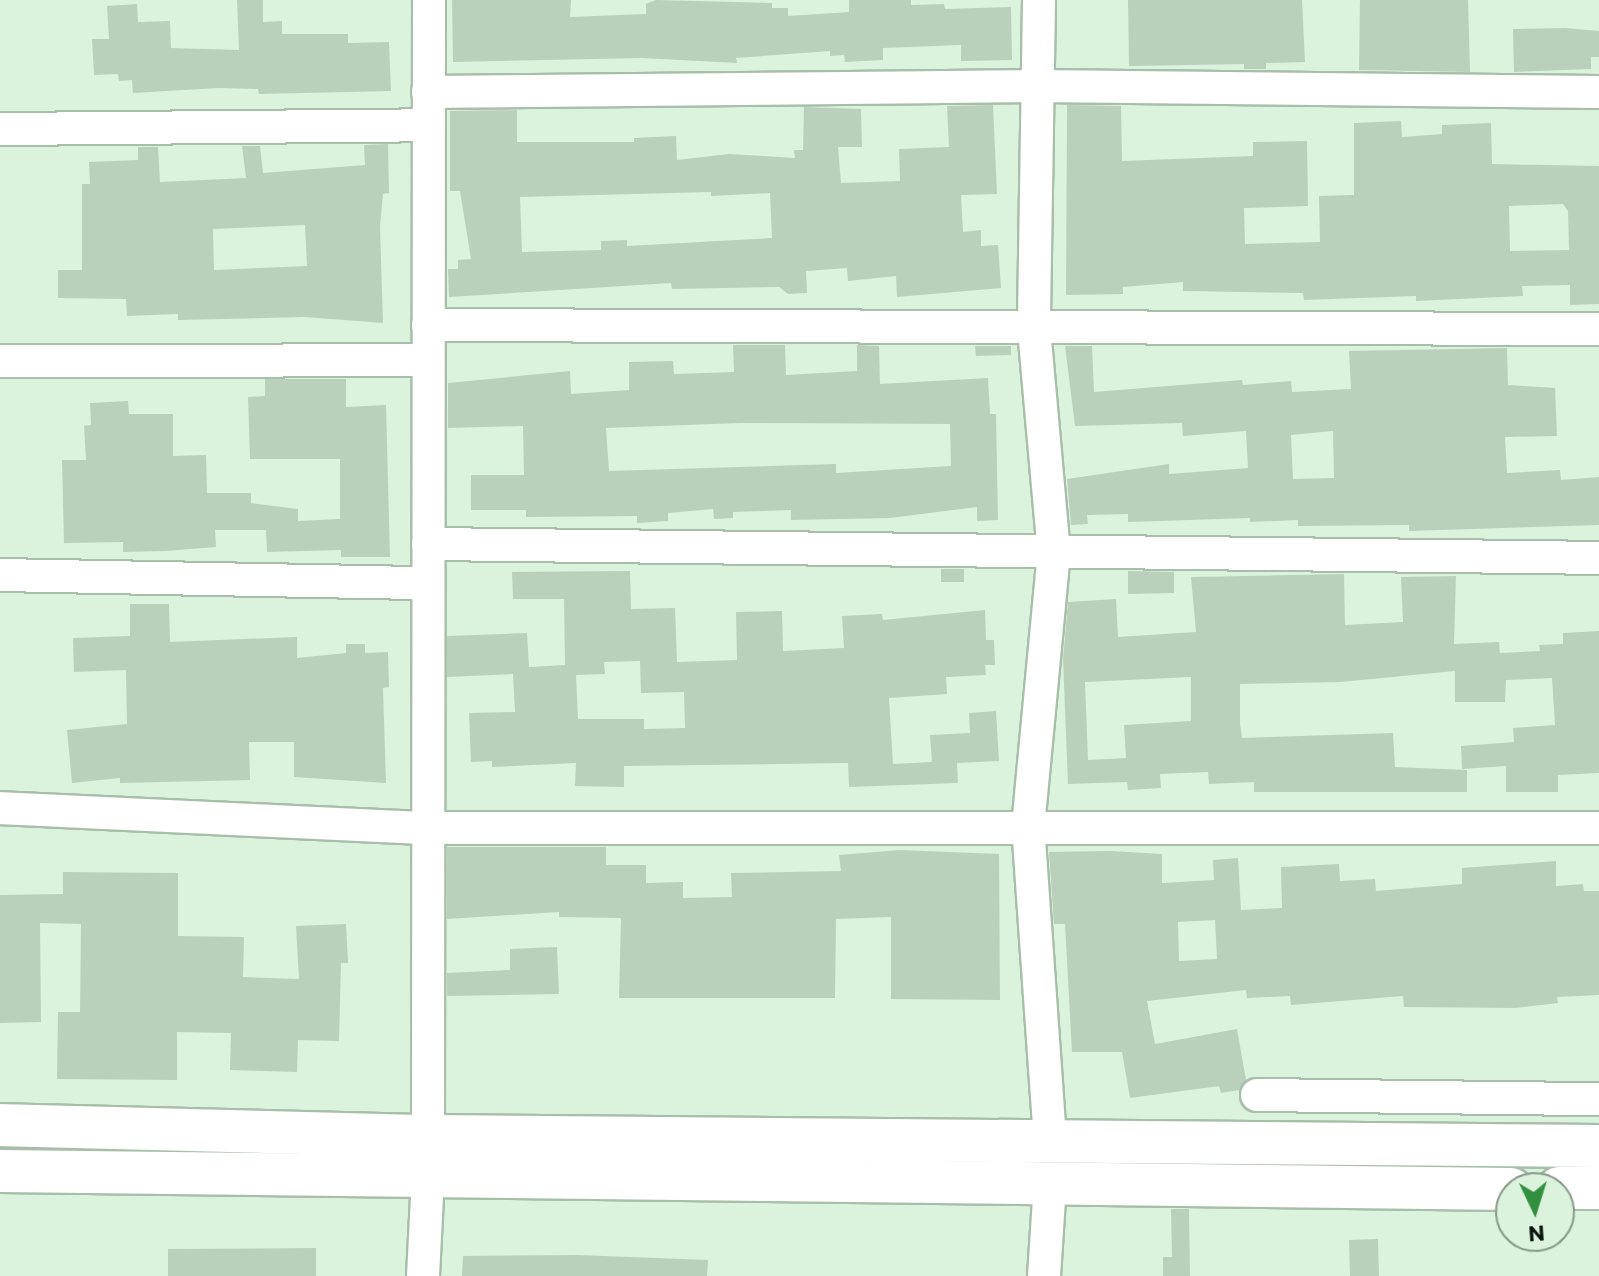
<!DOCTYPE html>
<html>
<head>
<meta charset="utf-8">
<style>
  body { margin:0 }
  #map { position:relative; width:1599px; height:1276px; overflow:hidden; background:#dbf2dc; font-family:Commissioner,sans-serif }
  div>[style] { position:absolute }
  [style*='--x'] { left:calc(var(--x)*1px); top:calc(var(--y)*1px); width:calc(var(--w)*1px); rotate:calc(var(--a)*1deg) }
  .building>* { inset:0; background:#bad0bb }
  .roads { filter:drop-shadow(2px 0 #a8bea9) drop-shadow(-2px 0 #a8bea9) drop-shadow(0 2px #a8bea9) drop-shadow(0 -2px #a8bea9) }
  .minor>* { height:32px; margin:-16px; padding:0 16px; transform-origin:16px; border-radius:16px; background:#fff }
  .major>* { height:42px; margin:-21px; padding:0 21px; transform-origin:21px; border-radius:21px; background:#fff }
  span { translate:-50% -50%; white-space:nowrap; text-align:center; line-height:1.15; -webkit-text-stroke:7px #dbf2dc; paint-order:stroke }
  .north { position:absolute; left:1495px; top:1172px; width:80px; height:80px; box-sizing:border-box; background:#dbf2dc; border:2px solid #879888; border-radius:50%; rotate:176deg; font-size:22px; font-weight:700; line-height:32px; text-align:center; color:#0a120b }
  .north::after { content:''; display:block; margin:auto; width:28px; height:36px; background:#338f40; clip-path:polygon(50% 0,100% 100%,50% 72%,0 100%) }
</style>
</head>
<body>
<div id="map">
  <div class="building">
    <i style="clip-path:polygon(237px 0,263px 0,263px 22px,282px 21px,282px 34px,348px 34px,348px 43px,389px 42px,391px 91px,259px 94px,258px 89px,218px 88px,133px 93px,132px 80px,119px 81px,118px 74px,94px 75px,92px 39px,109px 39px,107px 6px,137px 4px,138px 22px,170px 21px,171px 48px,239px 50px)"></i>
    <i style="clip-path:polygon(452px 0,571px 0,570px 17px,646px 14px,646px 4px,656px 0,772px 3px,772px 8px,788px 8px,788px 16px,849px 12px,849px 0,911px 0,911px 5px,944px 4px,945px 9px,1011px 7px,1012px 60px,961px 61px,961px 45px,883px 48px,883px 60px,845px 62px,844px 55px,830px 56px,830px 51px,736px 58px,737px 63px,642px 58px,453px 62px)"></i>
    <i style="clip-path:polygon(1128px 0,1302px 0,1305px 62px,1266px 63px,1266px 69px,1244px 69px,1244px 64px,1129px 66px)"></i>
    <i style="clip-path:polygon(1360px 0,1468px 0,1470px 72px,1359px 70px)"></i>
    <i style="clip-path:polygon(1565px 28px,1599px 31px,1599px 57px,1591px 57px,1591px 69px,1514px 72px,1513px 29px)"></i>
    <i style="clip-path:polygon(evenodd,993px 105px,997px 194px,961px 195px,963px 232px,981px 230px,981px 246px,998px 245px,1001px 288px,897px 297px,896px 276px,848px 281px,847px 268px,806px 271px,807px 293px,788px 294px,779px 287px,672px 289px,671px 283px,449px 297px,448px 269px,458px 269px,458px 260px,471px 259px,460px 191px,450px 191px,450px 111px,517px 110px,517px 142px,634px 142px,634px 138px,676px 136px,677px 160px,729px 154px,795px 158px,794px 150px,803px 150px,804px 107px,861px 109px,862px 147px,838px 147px,841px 183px,900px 181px,899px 149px,949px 147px,947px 106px,993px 105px,711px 192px,711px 196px,770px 193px,772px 238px,627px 246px,627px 240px,601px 241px,601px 250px,522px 252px,520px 197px,711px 192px)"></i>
    <i style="clip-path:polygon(evenodd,1067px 105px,1121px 106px,1122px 161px,1253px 156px,1253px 142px,1307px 141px,1308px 206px,1244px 208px,1245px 244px,1320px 242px,1319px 196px,1354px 195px,1354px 123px,1401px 121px,1402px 137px,1442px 134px,1442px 125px,1491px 123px,1492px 164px,1599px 166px,1599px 304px,1570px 305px,1570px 285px,1522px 286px,1523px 296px,1416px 301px,1416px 296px,1304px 300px,1303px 293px,1183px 291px,1183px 282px,1123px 287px,1123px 294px,1066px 295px,1067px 105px,1563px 204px,1568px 211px,1569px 250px,1510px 251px,1509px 206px,1563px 204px)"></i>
    <i style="clip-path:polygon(evenodd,388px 144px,389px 193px,383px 194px,380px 226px,383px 323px,305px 317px,178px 320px,178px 314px,127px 316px,126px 299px,58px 298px,58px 270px,82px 270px,82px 184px,90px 184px,89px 162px,138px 160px,138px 147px,158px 147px,160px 182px,246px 178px,242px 146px,260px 146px,263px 173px,365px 165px,364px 145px,388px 144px,305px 225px,307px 266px,214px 270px,213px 229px,305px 225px)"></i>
    <i style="clip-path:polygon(evenodd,733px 345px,785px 345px,786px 375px,857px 371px,857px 345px,879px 346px,880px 384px,988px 378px,990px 414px,996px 414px,998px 520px,977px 521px,977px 507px,890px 518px,791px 520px,791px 510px,733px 512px,733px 518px,714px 519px,713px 509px,668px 513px,668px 521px,637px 523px,637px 516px,526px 517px,526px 510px,471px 510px,471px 475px,524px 475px,523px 426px,448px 428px,448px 383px,570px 371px,571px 394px,629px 390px,629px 362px,673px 361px,674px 374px,734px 372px,733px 345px,740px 423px,950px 424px,951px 466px,836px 473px,836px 464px,609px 471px,606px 428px,740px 423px)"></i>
    <i style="clip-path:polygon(975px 346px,1011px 346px,1011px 355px,976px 356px)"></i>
    <i style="clip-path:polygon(evenodd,1065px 346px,1092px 346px,1094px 392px,1242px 380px,1243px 385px,1291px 381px,1292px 392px,1351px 389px,1349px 351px,1507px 348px,1508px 385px,1555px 388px,1557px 436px,1505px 437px,1507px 473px,1560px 470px,1561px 480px,1599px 477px,1599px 525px,1409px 531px,1409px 525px,1298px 526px,1298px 520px,1250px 522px,1250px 518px,1128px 522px,1128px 514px,1087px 515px,1088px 524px,1071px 525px,1067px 479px,1169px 464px,1169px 474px,1248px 468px,1246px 431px,1183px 436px,1182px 423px,1075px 426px,1065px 346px,1333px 431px,1334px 478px,1293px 479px,1291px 435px,1333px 431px)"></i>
    <i style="clip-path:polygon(265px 379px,346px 379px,346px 407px,386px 405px,390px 557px,341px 557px,341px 550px,267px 552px,266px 530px,215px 530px,216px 547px,165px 551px,123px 552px,123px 542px,64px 543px,62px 460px,86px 460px,84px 426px,91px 425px,90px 403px,128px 401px,129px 414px,173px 414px,173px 456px,206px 455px,207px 493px,251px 493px,251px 503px,298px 509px,298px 521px,340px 519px,340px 459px,250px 459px,248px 397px,265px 396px)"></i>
    <i style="clip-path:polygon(941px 569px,964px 569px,964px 582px,941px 582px)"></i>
    <i style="clip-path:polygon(evenodd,630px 571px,631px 609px,675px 608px,677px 662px,737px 660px,736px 612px,782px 611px,783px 651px,844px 648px,842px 616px,882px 614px,883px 620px,985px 610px,986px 640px,994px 640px,995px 665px,985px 665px,986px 675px,946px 677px,947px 694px,889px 698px,893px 764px,932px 762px,930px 735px,970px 733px,969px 713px,996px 711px,999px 761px,957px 763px,958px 783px,849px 787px,848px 763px,624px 766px,624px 787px,575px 786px,576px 763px,492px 767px,492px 761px,471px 762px,469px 713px,515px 712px,513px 674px,447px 677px,447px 636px,527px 633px,529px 667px,565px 665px,564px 599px,513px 599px,512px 572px,630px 571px,640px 661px,641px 693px,684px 692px,685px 728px,644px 729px,644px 719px,578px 719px,576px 675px,605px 674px,604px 662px,640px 661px)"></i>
    <i style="clip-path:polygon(1128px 571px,1174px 572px,1174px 593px,1128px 594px)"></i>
    <i style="clip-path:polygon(evenodd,1344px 574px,1345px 625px,1403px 622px,1401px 577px,1456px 576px,1454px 644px,1499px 642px,1500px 653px,1540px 651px,1539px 645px,1563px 644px,1563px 633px,1599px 631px,1599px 773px,1558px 775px,1558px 792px,1506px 792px,1506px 766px,1462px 769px,1461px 746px,1514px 742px,1513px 728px,1555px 725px,1552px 678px,1506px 680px,1505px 702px,1455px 702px,1455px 671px,1340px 682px,1240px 684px,1240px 723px,1242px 738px,1393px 733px,1395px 767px,1467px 770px,1467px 792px,1254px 792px,1254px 782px,1209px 784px,1208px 772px,1160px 774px,1161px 788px,1128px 790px,1127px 782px,1068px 784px,1063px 659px,1068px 602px,1116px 599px,1118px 637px,1196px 632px,1191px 577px,1344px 574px,1191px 677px,1191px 721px,1124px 725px,1126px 758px,1088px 760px,1085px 682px,1191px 677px)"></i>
    <i style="clip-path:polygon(130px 604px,169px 604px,170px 642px,297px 637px,297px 658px,346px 653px,346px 644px,365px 644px,365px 653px,388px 652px,389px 687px,383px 688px,386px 783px,294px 777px,294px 742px,249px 742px,250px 780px,120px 783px,120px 778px,72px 783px,67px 730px,127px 724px,126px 670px,74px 672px,73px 638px,130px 636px)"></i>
    <i style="clip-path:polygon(447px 847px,606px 847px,606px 865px,646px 865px,646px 883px,683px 882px,683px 898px,732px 897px,731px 873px,841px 871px,839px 855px,900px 850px,999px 854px,1000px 1000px,891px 999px,891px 917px,836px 919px,835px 998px,619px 998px,621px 918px,559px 917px,559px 912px,447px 919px)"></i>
    <i style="clip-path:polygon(evenodd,1111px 851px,1162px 854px,1162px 883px,1214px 880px,1213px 860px,1238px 858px,1241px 910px,1282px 908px,1281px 867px,1339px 864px,1340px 881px,1375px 879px,1376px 891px,1462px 884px,1462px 868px,1556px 861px,1556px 886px,1583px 884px,1584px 891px,1599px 891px,1599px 995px,1557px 997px,1558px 1003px,1515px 1008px,1404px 1007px,1403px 996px,1291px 1005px,1290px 996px,1247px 998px,1246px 990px,1147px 1001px,1155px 1044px,1237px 1029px,1246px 1080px,1239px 1090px,1221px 1093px,1219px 1086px,1130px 1098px,1122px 1052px,1072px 1052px,1065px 924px,1054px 924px,1049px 852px,1111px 851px,1215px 920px,1217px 959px,1179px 961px,1178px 922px,1215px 920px)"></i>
    <i style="clip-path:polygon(63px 872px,178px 873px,178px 936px,244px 937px,243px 977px,299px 979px,296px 926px,346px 924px,348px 963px,341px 963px,339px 1041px,298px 1040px,297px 1072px,230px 1070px,231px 1033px,177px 1032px,177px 1080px,57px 1079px,58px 1012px,80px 1012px,81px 924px,40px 923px,41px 1022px,0 1023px,0 895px,63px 894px)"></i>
    <i style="clip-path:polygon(557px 947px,559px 994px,447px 996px,447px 973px,510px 970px,510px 949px)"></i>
    <i style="clip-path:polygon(1171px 1209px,1189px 1209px,1190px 1276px,1163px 1276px,1163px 1257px,1172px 1257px)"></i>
    <i style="clip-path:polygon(1378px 1239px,1379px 1276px,1350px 1276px,1349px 1240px)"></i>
    <i style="clip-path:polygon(316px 1248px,316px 1276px,168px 1276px,168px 1249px)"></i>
    <i style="clip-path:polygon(578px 1255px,708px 1260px,707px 1276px,462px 1276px,463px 1256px)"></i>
  </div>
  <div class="roads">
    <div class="minor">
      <i style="--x:1039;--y:0;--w:329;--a:90.9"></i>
      <i style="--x:1034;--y:329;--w:224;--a:84.9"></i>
      <i style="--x:1054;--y:552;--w:274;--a:95.4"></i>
      <i style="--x:1028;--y:825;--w:317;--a:86"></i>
      <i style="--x:428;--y:92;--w:609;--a:-0.56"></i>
      <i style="--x:1037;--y:86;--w:562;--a:0.61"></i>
      <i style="--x:0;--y:129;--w:428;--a:-0.5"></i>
      <i style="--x:428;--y:325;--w:1171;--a:0.2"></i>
      <i style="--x:0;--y:361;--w:428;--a:-0.1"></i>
      <i style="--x:428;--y:544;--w:1171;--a:0.68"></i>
      <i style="--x:0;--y:575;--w:428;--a:1.1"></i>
      <i style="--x:0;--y:808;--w:428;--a:2.7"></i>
      <i style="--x:428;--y:828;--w:1171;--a:0"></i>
      <i style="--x:1257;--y:1095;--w:342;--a:0.7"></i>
      <i style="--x:428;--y:1136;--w:1136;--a:-89.95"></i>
      <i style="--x:423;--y:1276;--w:98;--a:-87.1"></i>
      <i style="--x:1044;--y:1276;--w:93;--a:-86.3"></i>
    </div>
    <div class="major">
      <i style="--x:0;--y:1125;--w:428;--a:1.5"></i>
      <i style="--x:428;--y:1136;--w:1171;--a:0.49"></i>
      <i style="--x:0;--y:1171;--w:1511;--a:0.68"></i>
      <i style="--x:1559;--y:1188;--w:40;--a:0"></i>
    </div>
  </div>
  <div class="north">N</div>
</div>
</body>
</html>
